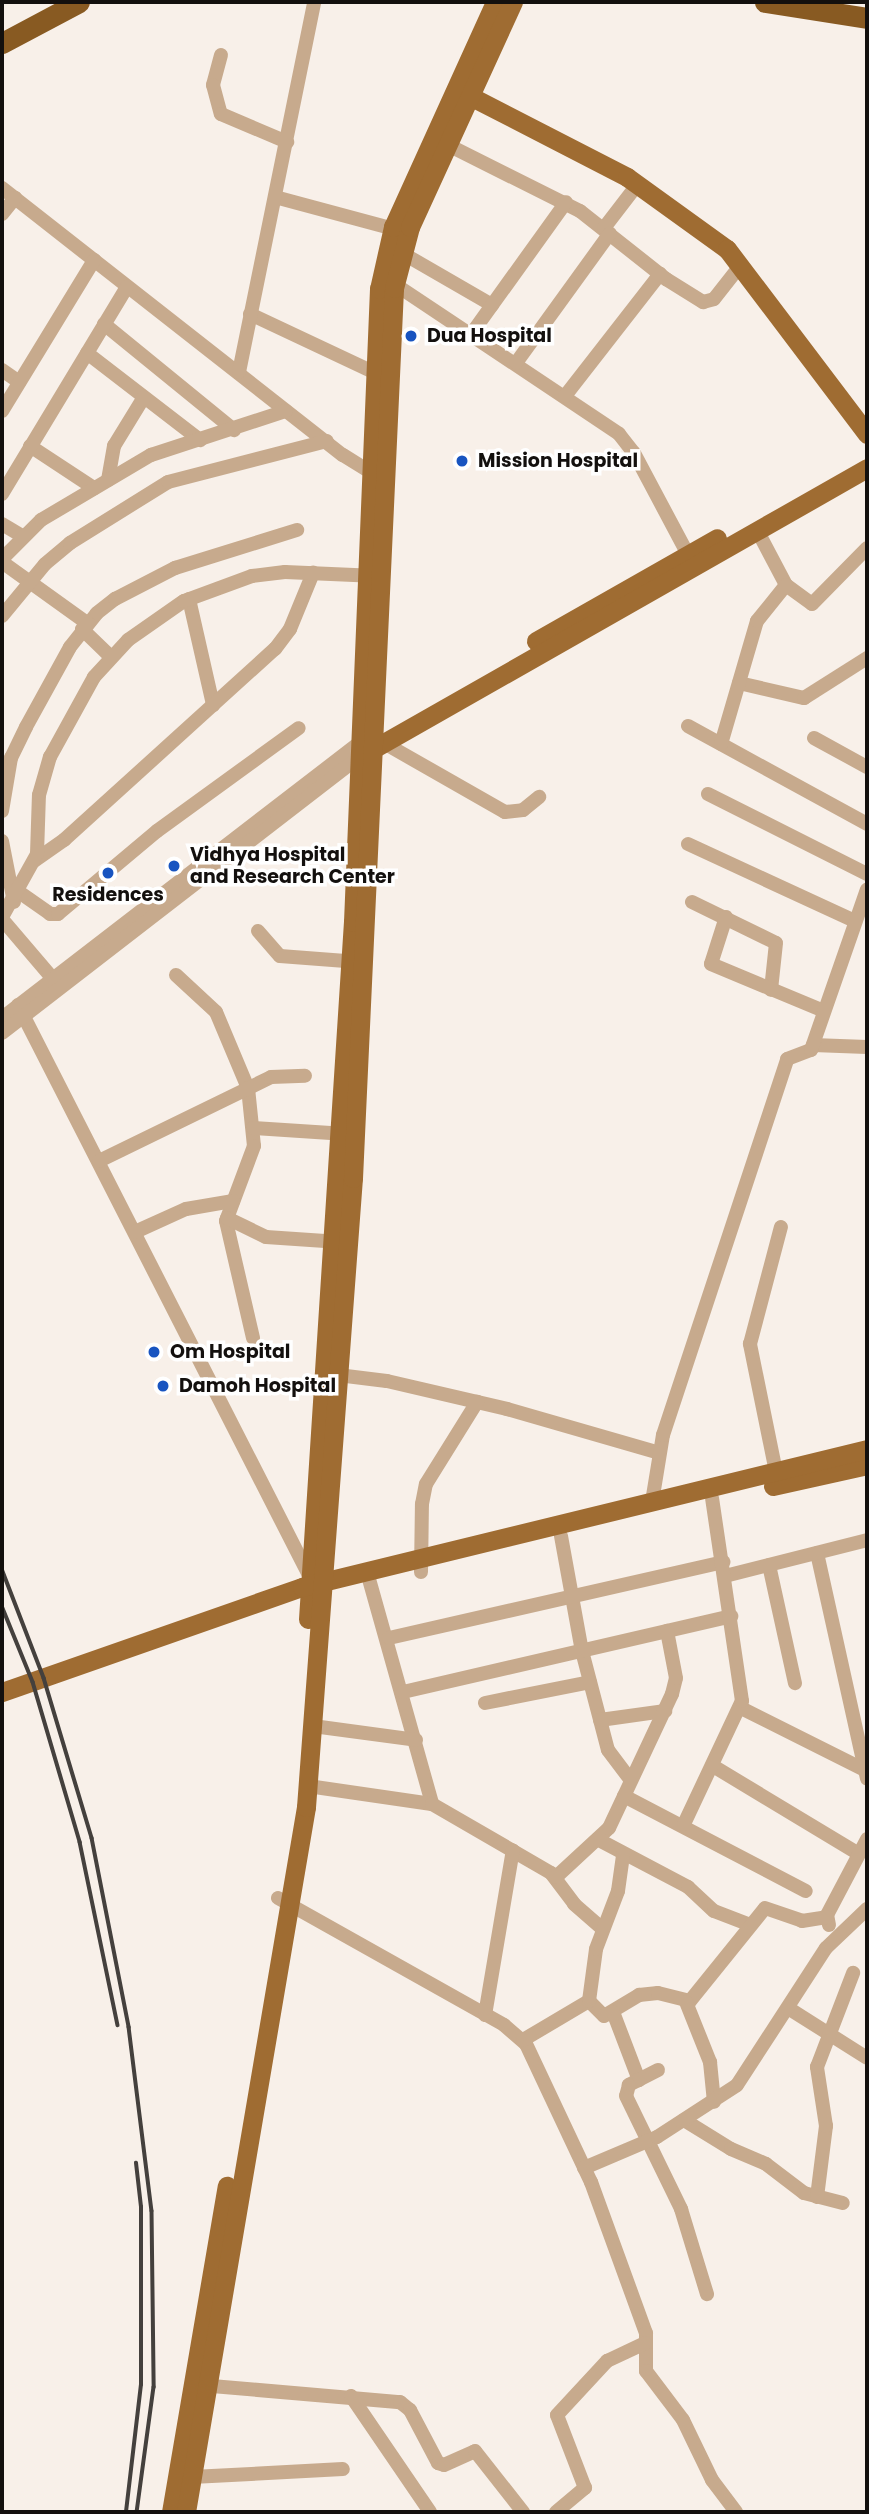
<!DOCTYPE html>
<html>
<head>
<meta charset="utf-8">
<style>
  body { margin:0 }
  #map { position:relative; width:869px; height:2514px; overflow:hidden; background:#f8f0e9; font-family:Poppins,sans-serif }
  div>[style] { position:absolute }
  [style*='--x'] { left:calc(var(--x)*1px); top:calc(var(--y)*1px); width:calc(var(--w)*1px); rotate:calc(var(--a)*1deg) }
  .minor>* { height:14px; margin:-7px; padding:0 7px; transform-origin:7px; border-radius:7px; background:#c7aa8d }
  .major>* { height:19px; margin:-9.5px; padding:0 9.5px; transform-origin:9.5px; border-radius:9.5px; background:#9f6c32 }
  .highway>* { height:21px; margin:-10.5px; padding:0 10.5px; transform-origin:10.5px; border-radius:10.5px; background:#885a22 }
  .rail>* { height:3.5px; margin:-1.75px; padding:0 1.75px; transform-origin:1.75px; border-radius:1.75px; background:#44403d }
  .dots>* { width:19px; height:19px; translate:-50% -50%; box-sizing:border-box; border:4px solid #fff; border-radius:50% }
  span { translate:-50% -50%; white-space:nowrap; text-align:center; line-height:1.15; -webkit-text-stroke:7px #fff; paint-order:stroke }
  .poi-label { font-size:19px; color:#13100e; font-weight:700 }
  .left { translate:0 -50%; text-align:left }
  .frame { position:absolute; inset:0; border:4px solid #13100e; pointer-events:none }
</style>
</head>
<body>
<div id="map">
  <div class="minor">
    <i style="--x:221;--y:55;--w:31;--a:105"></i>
    <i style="--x:213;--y:85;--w:30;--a:75"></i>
    <i style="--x:221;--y:114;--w:72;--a:23"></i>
    <i style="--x:448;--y:145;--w:148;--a:26.6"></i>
    <i style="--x:580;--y:211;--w:110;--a:38.3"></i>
    <i style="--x:666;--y:279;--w:44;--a:31.9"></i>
    <i style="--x:703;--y:302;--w:11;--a:-15"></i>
    <i style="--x:714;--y:299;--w:42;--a:-51.8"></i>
    <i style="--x:2;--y:188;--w:433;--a:38.1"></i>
    <i style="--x:343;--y:455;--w:31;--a:32"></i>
    <i style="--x:369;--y:471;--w:11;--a:0"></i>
    <i style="--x:275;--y:197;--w:131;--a:15"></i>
    <i style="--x:2;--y:214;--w:21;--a:-51"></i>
    <i style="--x:604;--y:228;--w:54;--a:-52.5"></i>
    <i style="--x:402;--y:253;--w:104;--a:30"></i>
    <i style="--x:387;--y:279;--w:279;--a:33.7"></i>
    <i style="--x:619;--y:434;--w:24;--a:52"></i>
    <i style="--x:634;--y:453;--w:123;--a:62"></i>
    <i style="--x:250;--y:314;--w:148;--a:25.2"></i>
    <i style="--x:104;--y:324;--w:168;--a:39.2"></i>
    <i style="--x:472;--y:333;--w:161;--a:-54.3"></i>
    <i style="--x:87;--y:353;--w:143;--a:37.6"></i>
    <i style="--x:516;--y:363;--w:160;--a:-54.1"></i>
    <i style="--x:2;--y:370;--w:21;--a:35"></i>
    <i style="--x:239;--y:372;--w:378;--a:-78.5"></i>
    <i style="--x:565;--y:396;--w:155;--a:-52.1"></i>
    <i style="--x:2;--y:411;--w:177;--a:-58.6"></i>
    <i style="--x:30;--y:446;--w:77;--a:33.3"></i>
    <i style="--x:108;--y:480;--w:35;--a:-80"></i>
    <i style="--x:114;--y:446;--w:57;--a:-58.5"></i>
    <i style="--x:2;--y:494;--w:242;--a:-58.9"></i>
    <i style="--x:2;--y:524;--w:23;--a:31"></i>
    <i style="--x:757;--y:530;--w:62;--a:62.2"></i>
    <i style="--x:786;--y:585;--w:32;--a:36"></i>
    <i style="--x:812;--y:604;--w:78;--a:-45.5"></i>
    <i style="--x:2;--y:559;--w:55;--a:-45"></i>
    <i style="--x:41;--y:520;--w:128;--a:-30.6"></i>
    <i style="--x:151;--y:455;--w:142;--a:-18.1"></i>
    <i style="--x:2;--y:562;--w:105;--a:35.7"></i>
    <i style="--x:189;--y:599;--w:109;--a:77.2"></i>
    <i style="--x:2;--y:616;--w:67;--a:-50.4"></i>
    <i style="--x:45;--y:564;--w:33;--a:-40"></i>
    <i style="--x:70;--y:543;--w:115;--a:-31.9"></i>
    <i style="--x:168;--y:482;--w:164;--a:-14.5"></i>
    <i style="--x:82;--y:629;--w:39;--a:44"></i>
    <i style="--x:739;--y:683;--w:67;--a:13"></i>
    <i style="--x:804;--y:698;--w:75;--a:-32.4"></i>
    <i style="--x:688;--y:726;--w:204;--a:28.7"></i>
    <i style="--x:814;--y:738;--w:60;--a:28.7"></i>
    <i style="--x:384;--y:743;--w:139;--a:29.7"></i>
    <i style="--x:505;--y:812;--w:18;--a:-6"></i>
    <i style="--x:523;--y:810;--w:21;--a:-39"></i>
    <i style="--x:721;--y:744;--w:128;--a:-73.7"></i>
    <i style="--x:757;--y:621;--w:46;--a:-51.1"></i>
    <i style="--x:708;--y:794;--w:178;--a:26.7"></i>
    <i style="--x:2;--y:811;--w:54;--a:-80.4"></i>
    <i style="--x:11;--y:758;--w:34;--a:-64"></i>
    <i style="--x:26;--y:727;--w:91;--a:-61.2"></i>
    <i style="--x:70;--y:647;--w:43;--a:-51.5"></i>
    <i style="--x:97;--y:613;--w:23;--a:-38"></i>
    <i style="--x:115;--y:599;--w:68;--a:-27.3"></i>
    <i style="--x:175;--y:568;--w:128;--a:-17.3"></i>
    <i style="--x:2;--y:841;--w:62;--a:78.9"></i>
    <i style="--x:688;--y:844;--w:184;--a:24.8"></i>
    <i style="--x:34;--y:861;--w:37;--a:-35"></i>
    <i style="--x:64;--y:840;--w:285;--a:-42.2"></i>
    <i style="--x:275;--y:649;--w:25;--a:-53"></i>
    <i style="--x:290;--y:629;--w:61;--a:-67.7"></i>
    <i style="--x:19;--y:892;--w:38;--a:35"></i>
    <i style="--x:50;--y:914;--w:8;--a:0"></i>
    <i style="--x:58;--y:914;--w:129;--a:-40"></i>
    <i style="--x:157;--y:831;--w:175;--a:-36"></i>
    <i style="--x:692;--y:902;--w:93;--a:26"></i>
    <i style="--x:776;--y:943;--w:47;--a:96.1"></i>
    <i style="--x:2;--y:917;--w:72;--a:-60.9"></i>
    <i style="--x:37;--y:854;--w:59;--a:-88.1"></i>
    <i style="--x:39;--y:795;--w:40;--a:-74"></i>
    <i style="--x:50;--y:757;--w:91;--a:-61.2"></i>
    <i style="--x:94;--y:677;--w:50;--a:-47.4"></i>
    <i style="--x:128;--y:640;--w:68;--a:-34.9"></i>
    <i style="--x:184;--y:601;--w:72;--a:-20.2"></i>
    <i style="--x:252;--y:576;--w:33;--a:-7"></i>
    <i style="--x:285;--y:572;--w:92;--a:2.5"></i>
    <i style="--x:726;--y:917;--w:49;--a:107.7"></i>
    <i style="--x:711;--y:964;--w:122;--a:22.6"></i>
    <i style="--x:2;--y:919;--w:79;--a:49.6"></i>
    <i style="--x:258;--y:931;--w:33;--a:49"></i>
    <i style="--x:280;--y:956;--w:79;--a:4.3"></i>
    <i style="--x:176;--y:975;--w:54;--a:42.8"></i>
    <i style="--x:216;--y:1012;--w:82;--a:67.2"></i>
    <i style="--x:248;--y:1088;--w:58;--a:84.1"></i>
    <i style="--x:254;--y:1146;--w:80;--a:110.5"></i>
    <i style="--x:226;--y:1221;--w:120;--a:77"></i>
    <i style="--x:18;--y:1005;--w:642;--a:62.96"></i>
    <i style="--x:2;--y:1018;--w:451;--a:-37.6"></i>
    <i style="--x:2;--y:1033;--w:451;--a:-37.7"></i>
    <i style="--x:813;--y:1045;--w:54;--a:2.1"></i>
    <i style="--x:253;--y:1128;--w:93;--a:3.7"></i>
    <i style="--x:99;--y:1161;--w:191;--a:-26"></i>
    <i style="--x:271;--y:1077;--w:34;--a:-2"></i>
    <i style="--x:227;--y:1218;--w:43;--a:26"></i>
    <i style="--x:266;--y:1237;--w:74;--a:3.9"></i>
    <i style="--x:135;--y:1232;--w:56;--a:-24.3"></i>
    <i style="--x:186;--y:1209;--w:48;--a:-9.7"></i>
    <i style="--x:338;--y:1375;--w:49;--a:7"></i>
    <i style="--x:387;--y:1381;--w:123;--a:13.1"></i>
    <i style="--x:507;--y:1409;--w:158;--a:16.1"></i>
    <i style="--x:776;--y:1472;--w:131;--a:-101.5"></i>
    <i style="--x:750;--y:1344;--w:121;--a:-75.2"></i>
    <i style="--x:652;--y:1502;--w:68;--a:-80.7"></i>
    <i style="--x:663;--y:1435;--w:396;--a:-71.7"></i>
    <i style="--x:787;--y:1059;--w:26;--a:-21"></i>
    <i style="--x:811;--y:1050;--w:170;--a:-70.8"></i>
    <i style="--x:561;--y:1536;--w:117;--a:79.7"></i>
    <i style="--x:582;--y:1651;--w:102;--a:75.3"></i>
    <i style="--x:608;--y:1750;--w:38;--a:53"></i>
    <i style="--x:817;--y:1553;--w:231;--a:77.5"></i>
    <i style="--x:769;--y:1565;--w:121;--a:77.6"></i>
    <i style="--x:367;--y:1572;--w:241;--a:74.3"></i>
    <i style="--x:421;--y:1572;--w:68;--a:-89.2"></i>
    <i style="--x:422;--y:1504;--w:20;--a:-79"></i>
    <i style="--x:426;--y:1484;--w:97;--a:-58.1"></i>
    <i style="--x:725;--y:1576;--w:146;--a:-14.2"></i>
    <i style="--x:389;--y:1638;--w:343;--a:-12.8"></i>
    <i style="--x:403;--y:1692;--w:337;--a:-13"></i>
    <i style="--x:485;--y:1703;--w:107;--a:-11.3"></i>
    <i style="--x:741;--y:1708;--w:139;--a:26.6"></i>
    <i style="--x:600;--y:1720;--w:66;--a:-7.9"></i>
    <i style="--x:313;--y:1726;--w:104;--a:7.7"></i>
    <i style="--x:713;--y:1766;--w:168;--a:31.1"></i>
    <i style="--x:308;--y:1786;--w:125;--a:8.3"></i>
    <i style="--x:432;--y:1804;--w:138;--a:30.1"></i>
    <i style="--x:551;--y:1873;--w:39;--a:53"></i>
    <i style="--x:574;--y:1904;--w:38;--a:41"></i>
    <i style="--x:624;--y:1796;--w:205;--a:27.6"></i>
    <i style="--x:684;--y:1824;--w:136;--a:-64.8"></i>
    <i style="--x:742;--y:1701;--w:204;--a:-98.4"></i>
    <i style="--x:599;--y:1840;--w:101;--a:27.8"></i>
    <i style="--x:688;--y:1887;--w:35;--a:43"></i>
    <i style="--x:714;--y:1911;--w:39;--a:21"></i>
    <i style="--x:556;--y:1877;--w:72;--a:-42.8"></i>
    <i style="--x:609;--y:1828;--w:148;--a:-64.8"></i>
    <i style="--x:672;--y:1694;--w:16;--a:-76"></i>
    <i style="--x:676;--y:1678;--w:48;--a:-100.8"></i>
    <i style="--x:278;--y:1898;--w:259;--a:29.3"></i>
    <i style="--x:504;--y:2025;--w:29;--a:41"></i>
    <i style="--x:526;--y:2044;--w:153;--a:64.8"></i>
    <i style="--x:591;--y:2182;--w:161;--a:70"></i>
    <i style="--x:646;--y:2333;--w:38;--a:90"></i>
    <i style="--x:646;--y:2371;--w:61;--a:52.9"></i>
    <i style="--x:683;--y:2420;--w:67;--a:64.2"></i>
    <i style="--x:712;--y:2480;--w:40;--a:53"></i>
    <i style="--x:829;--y:1925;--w:10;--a:-101"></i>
    <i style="--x:827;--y:1915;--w:86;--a:-62.2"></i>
    <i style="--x:589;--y:2001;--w:21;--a:45"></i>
    <i style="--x:604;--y:2016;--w:41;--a:-31"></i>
    <i style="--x:639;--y:1995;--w:19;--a:-6"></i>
    <i style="--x:658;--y:1993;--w:33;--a:14"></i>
    <i style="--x:690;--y:2001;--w:119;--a:-51.1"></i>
    <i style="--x:765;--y:1908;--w:39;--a:19"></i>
    <i style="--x:802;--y:1921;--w:25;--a:-9"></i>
    <i style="--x:686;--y:2002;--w:65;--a:68.2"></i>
    <i style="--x:710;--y:2062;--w:40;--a:84.3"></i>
    <i style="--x:788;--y:2008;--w:93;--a:32.3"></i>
    <i style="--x:613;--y:2012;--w:73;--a:69.1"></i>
    <i style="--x:485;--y:2015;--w:167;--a:-80.4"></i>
    <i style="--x:523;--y:2040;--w:77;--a:-30.6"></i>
    <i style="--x:589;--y:2001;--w:52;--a:-82.3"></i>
    <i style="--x:596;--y:1949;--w:62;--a:-69.2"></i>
    <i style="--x:618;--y:1891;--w:36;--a:-82"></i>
    <i style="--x:658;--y:2070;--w:33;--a:153"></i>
    <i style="--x:629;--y:2085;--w:11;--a:105"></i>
    <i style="--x:626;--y:2096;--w:126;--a:64"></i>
    <i style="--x:681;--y:2209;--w:89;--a:73"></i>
    <i style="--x:684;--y:2120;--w:55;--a:31.7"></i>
    <i style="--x:731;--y:2149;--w:38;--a:23"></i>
    <i style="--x:766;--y:2164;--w:48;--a:37.3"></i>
    <i style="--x:804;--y:2193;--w:40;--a:14.4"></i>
    <i style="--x:584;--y:2168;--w:79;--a:-23"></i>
    <i style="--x:657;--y:2137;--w:95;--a:-33"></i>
    <i style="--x:737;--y:2085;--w:163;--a:-57"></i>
    <i style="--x:826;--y:1948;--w:57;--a:-43.6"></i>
    <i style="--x:817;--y:2197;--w:72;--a:-82.8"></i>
    <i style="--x:826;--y:2126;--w:60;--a:-98.7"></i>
    <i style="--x:817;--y:2067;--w:101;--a:-69"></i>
    <i style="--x:200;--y:2385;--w:201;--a:4.9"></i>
    <i style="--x:400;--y:2402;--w:13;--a:39"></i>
    <i style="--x:410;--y:2410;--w:60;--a:62.2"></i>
    <i style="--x:438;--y:2463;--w:6;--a:18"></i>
    <i style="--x:444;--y:2465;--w:34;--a:-24"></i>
    <i style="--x:475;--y:2451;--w:78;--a:51.8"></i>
    <i style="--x:351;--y:2396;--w:140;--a:55.7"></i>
    <i style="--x:192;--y:2477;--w:151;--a:-3"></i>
    <i style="--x:556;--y:2512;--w:38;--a:-40"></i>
    <i style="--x:585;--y:2488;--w:78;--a:-111"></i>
    <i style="--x:557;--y:2415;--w:74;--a:-47.2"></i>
    <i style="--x:607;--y:2361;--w:42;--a:-25.3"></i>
  </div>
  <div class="major">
    <i style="--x:460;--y:91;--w:188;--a:27.2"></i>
    <i style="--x:627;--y:177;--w:123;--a:35.8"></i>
    <i style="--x:727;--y:249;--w:232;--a:52.9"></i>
    <i style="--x:536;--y:641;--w:208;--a:-29.6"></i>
    <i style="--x:366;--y:753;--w:576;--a:-29.63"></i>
    <i style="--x:773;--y:1486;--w:96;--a:-12.6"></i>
    <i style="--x:308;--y:1619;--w:698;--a:-86.31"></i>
    <i style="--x:353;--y:922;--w:634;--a:-87.65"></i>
    <i style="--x:379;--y:289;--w:64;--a:-77.3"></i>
    <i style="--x:393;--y:227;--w:247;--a:-65.6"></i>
    <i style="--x:2;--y:1692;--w:318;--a:-19.3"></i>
    <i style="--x:302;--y:1587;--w:582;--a:-13.73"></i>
    <i style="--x:171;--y:2512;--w:331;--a:-80.3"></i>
    <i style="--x:186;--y:2512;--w:715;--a:-80.34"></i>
    <i style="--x:306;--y:1807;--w:631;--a:-85.73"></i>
    <i style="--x:353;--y:1178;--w:891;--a:-87.36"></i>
    <i style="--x:394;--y:288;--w:63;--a:-75.3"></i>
    <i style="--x:410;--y:227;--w:247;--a:-65.4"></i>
  </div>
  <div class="highway">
    <i style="--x:765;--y:2;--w:103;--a:8.9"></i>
    <i style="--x:2;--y:43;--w:87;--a:-28"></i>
  </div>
  <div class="rail">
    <i style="--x:2;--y:1569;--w:117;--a:68.9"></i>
    <i style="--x:44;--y:1678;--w:167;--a:73.3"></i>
    <i style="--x:92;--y:1838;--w:193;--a:78.9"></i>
    <i style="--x:129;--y:2027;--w:185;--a:82.9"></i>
    <i style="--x:152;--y:2211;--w:176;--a:89.3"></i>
    <i style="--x:154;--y:2387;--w:126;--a:97.7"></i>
    <i style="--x:2;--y:1606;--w:82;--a:67.8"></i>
    <i style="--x:33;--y:1682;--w:167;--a:73.6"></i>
    <i style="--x:80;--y:1842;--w:187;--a:78.3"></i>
    <i style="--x:126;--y:2512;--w:128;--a:-83.3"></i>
    <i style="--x:141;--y:2385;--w:178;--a:-90"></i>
    <i style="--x:141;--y:2207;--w:44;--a:-96.5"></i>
  </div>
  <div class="dots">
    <i style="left:411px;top:336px;background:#1854c0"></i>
    <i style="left:462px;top:461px;background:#1854c0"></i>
    <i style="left:174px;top:866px;background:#1854c0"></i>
    <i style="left:108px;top:873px;background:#1854c0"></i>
    <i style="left:154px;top:1352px;background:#1854c0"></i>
    <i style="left:163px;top:1386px;background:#1854c0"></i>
  </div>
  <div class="poi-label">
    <span class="left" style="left:427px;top:336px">Dua Hospital</span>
    <span class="left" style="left:478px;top:461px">Mission Hospital</span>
    <span class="left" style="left:190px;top:866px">Vidhya Hospital<br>and Research Center</span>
    <span style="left:108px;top:895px">Residences</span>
    <span class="left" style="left:170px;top:1352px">Om Hospital</span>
    <span class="left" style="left:179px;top:1386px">Damoh Hospital</span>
  </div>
  <div class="frame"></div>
</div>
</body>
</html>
